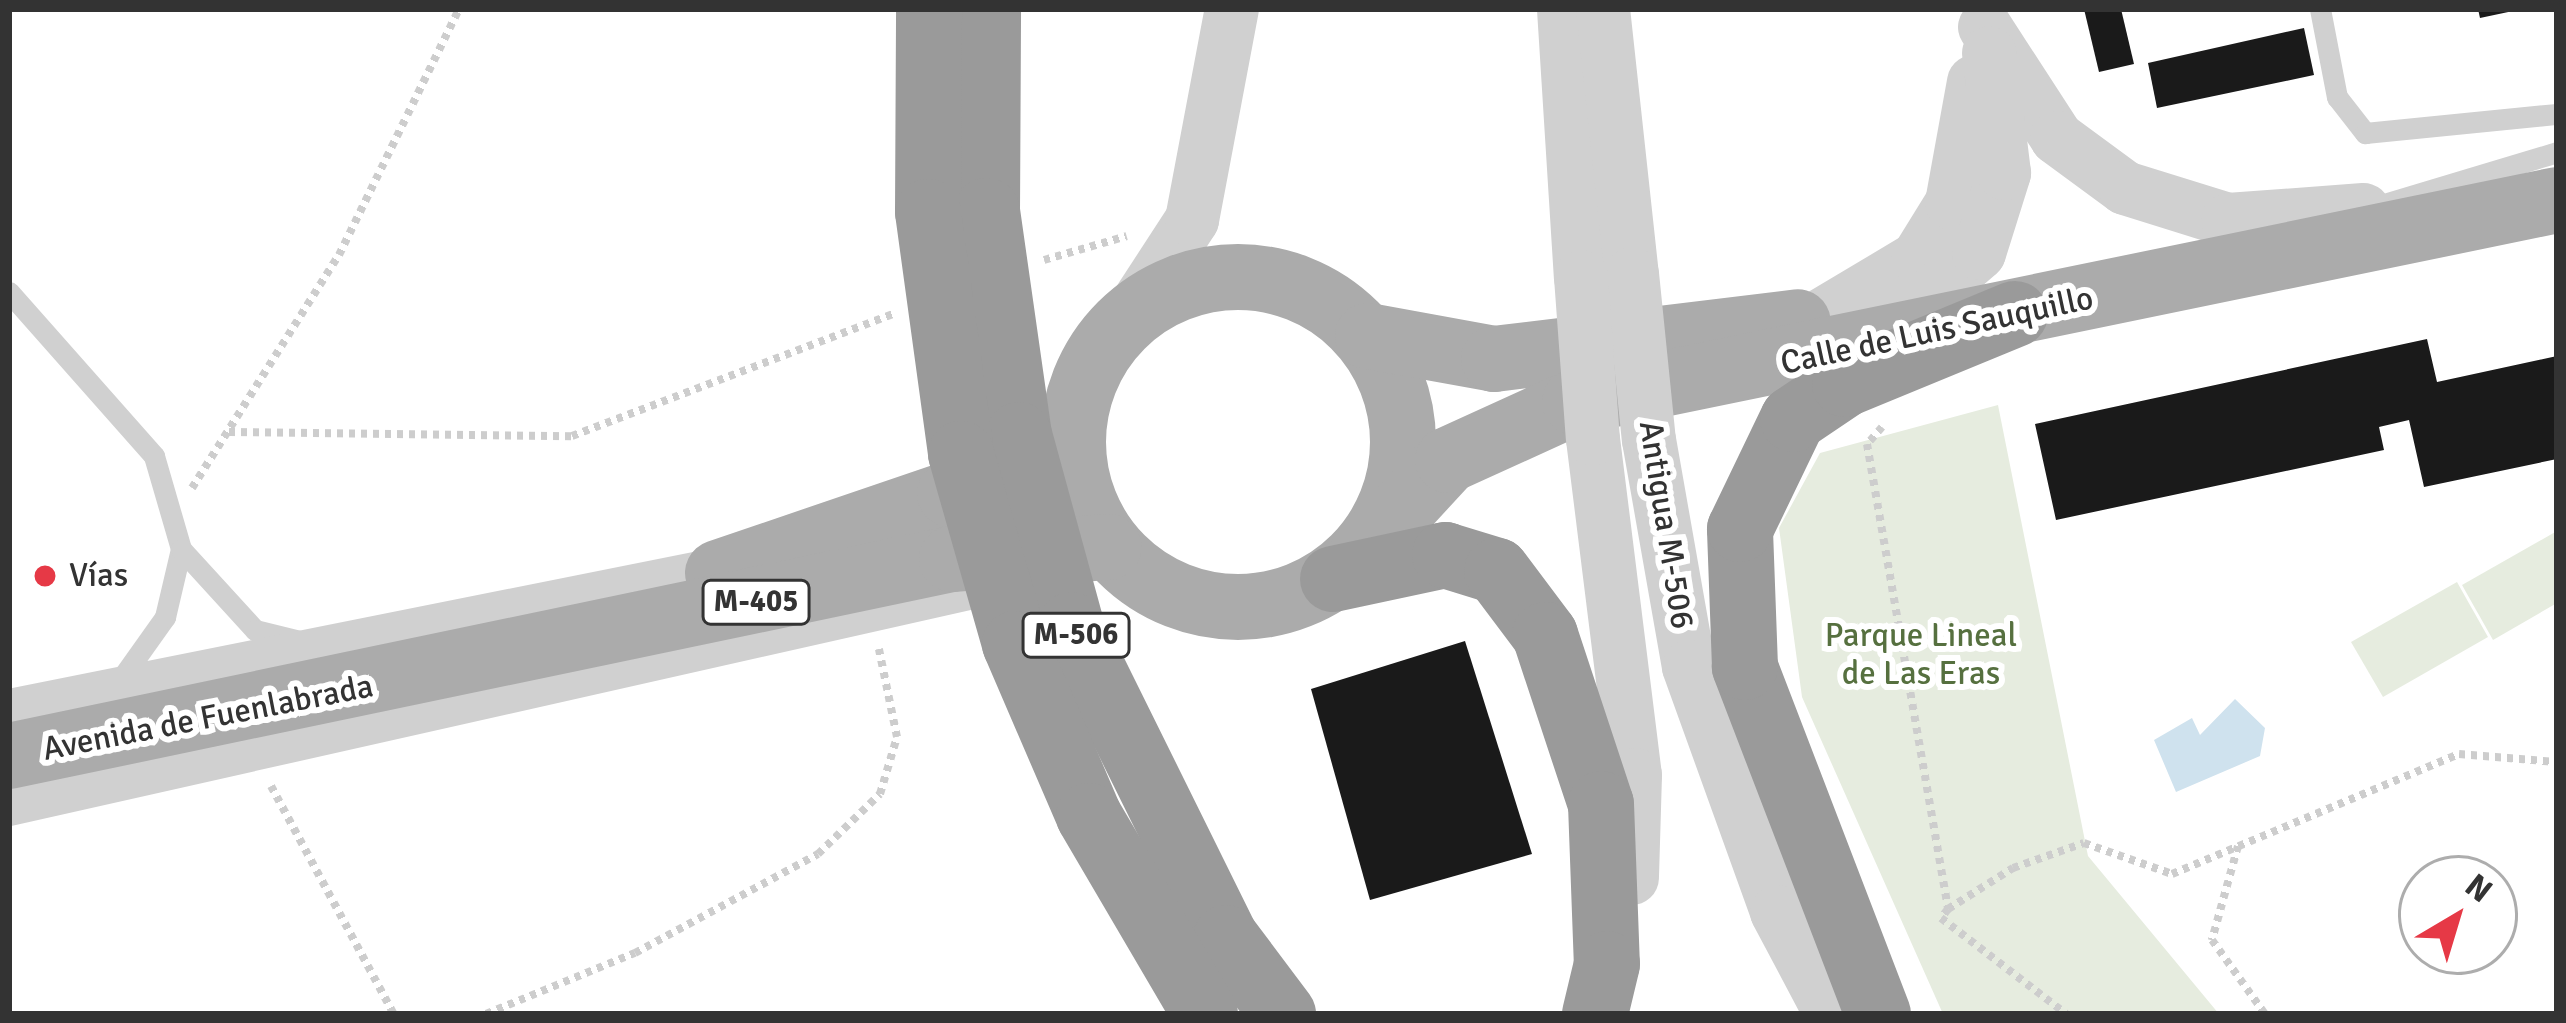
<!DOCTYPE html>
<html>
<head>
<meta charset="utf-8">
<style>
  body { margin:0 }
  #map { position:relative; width:2566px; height:1023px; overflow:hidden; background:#fff; font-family:Signika,sans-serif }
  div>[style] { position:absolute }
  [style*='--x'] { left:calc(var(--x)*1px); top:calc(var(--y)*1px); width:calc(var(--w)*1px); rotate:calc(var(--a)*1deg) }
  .green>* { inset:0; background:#e6ecdf }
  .water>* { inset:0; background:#cfe2ee }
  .building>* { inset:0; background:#1a1a1a }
  .path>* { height:8px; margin-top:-4px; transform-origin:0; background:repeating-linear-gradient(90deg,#cdcdcd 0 6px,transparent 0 12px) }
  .service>* { height:21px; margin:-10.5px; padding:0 10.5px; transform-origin:10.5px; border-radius:10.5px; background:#d0d0d0 }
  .minor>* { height:42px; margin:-21px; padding:0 21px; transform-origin:21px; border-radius:21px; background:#d0d0d0 }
  .tertiary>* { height:54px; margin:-27px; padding:0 27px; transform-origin:27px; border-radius:27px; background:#d0d0d0 }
  .primary>* { height:66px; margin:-33px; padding:0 33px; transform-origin:33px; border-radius:33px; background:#ababab }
  .primary>.ring { margin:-33px; padding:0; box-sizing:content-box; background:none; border:66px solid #ababab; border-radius:50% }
  .motorway>* { height:66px; margin:-33px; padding:0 33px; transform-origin:33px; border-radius:33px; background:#9a9a9a }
  .tertiary-bridge>* { height:54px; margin:-27px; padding:0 27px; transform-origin:27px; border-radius:27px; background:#d0d0d0 }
  .motorway-bridge>* { height:66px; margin:-33px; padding:0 33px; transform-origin:33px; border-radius:33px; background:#9a9a9a }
  .dots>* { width:33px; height:33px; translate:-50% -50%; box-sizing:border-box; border:6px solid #fff; border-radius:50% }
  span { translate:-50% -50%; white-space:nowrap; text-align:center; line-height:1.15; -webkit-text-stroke:12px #fff; paint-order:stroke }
  .shield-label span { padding:3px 9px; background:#fff; border:3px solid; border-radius:9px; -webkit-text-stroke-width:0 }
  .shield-label { font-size:30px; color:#333; font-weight:700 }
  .street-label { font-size:33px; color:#333 }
  .poi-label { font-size:33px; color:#333 }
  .left { translate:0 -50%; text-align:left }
  .park-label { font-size:33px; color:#56703f }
  .frame { position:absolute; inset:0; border:12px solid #333; pointer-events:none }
  .north { position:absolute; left:2398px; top:855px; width:120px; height:120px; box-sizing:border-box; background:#fff; border:3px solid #adadad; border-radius:50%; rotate:38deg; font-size:33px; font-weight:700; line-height:48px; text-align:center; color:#333 }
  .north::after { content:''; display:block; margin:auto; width:42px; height:54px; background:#e63946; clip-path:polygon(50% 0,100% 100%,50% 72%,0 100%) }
</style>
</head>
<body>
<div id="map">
  <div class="green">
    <i style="clip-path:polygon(1998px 405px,2088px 856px,2219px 1014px,1943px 1014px,1802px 697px,1779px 528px,1820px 453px)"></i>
    <i style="clip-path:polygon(2557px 531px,2557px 603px,2493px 640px,2462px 585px)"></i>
    <i style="clip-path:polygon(2457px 582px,2488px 637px,2383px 697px,2351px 642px)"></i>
  </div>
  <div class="water">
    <i style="clip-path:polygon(2235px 699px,2265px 728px,2260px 756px,2176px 792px,2154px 740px,2192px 718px,2200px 735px)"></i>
  </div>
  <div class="building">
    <i style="clip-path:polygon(2084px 9px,2121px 9px,2134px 64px,2099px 72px)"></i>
    <i style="clip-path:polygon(2478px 9px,2512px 9px,2513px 11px,2480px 18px)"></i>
    <i style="clip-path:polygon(2304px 28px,2314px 75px,2157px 108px,2148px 63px)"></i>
    <i style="clip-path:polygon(2427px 339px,2437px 382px,2557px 356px,2557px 459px,2424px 487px,2409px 420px,2379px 427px,2384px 450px,2056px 520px,2035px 424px)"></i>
    <i style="clip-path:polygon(1465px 641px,1532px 854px,1370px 900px,1311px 689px)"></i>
  </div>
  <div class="path">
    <i style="--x:1044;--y:260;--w:86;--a:-16.1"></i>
    <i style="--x:1882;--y:427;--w:23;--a:131"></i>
    <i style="--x:1867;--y:444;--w:472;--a:80.1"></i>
    <i style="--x:1948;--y:909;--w:11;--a:128"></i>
    <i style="--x:1941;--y:918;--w:158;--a:37.5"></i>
    <i style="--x:229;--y:432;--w:343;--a:0.7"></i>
    <i style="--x:572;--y:436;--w:344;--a:-20.8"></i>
    <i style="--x:192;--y:488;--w:275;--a:-57.8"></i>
    <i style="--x:339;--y:255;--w:274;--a:-64"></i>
    <i style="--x:271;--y:786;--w:259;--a:61.7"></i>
    <i style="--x:2238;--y:846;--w:98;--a:105.5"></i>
    <i style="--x:2212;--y:940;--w:91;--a:54.4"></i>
    <i style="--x:1948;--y:909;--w:77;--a:-32.2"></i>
    <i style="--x:2013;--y:868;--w:75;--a:-19.4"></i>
    <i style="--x:2084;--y:843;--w:93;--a:19.4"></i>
    <i style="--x:2172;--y:874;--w:311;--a:-22.7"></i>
    <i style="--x:2459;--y:754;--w:98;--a:4.7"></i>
    <i style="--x:486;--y:1014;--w:161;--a:-22.3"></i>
    <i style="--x:635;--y:953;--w:208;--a:-28.4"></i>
    <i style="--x:818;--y:854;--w:86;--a:-44.1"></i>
    <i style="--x:880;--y:794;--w:59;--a:-73.4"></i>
    <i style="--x:897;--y:737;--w:90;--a:-101.6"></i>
  </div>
  <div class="service">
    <i style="--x:2320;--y:9;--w:90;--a:79.1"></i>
    <i style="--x:2337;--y:97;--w:46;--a:52.1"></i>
    <i style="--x:2365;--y:133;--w:193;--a:-5.7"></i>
    <i style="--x:2374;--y:207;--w:191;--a:-16.7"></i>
    <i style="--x:9;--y:292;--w:219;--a:48.5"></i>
    <i style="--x:154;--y:456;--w:97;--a:73.8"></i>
    <i style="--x:116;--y:686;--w:85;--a:-54.6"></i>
    <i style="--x:165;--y:617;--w:70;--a:-76.8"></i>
    <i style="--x:181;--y:549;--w:110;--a:47.6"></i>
    <i style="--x:255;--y:630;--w:46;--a:13.7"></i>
  </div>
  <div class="minor">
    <i style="--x:9;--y:710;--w:745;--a:-11.29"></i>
    <i style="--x:9;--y:805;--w:988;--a:-12.69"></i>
  </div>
  <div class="tertiary">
    <i style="--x:1564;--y:9;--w:269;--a:86.4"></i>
    <i style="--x:1603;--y:9;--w:267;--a:83.8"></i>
    <i style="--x:1985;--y:27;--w:132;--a:57"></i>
    <i style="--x:2057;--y:138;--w:84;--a:36.3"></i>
    <i style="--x:2125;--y:188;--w:108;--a:17.3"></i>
    <i style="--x:2228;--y:220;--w:136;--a:-4.2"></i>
    <i style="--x:1132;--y:312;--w:110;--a:-56.9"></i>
    <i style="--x:1192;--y:220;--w:215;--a:-79.3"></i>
    <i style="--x:1814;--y:320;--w:121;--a:-30.8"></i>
    <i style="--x:1918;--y:258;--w:65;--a:-58.3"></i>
    <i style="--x:1952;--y:203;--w:123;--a:-79.7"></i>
    <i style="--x:1880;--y:339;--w:131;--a:-41"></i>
    <i style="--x:1979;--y:253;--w:84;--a:-72.6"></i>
    <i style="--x:2004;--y:173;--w:121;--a:-97.1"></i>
    <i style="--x:1593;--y:439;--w:339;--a:82.9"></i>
    <i style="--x:1635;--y:775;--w:103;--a:91.7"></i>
    <i style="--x:1649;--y:440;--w:230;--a:80"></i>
    <i style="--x:1689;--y:667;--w:260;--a:70.2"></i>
    <i style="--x:1777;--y:912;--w:115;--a:62.1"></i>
  </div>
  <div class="primary">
    <i class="ring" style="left:1073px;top:277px;width:264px;height:264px"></i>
    <i style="--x:1368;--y:336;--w:128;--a:10.3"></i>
    <i style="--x:1494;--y:359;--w:306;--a:-6.9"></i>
    <i style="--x:1363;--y:552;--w:125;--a:-47.3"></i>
    <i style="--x:1448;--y:460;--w:140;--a:-24.5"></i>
    <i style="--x:1575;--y:402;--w:1003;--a:-11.62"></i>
    <i style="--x:718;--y:573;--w:245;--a:-18.8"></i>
    <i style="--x:950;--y:494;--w:78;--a:-35.1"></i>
    <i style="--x:9;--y:756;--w:963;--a:-11.8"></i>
    <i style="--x:952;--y:559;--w:157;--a:-4.4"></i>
  </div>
  <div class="motorway">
    <i style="--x:987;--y:211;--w:202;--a:-89.7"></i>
    <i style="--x:928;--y:212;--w:203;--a:-89.7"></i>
    <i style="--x:1333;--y:579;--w:115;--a:-12.1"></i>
    <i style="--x:1445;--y:555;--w:54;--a:17.1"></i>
    <i style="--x:1497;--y:571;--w:80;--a:53.1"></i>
    <i style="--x:1545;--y:635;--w:178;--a:71.7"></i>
    <i style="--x:1601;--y:804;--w:160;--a:87.9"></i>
    <i style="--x:1607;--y:964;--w:51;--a:103.5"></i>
    <i style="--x:1878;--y:1014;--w:372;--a:-111"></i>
    <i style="--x:1745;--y:667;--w:138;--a:-92.1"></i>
    <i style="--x:1740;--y:529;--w:122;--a:-64.3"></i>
    <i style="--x:1793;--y:419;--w:63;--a:-33.9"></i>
    <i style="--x:1845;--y:384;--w:184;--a:-22.4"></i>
  </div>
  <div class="tertiary-bridge">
    <i style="--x:1632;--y:274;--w:167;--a:84.2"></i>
    <i style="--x:1581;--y:277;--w:162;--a:85.8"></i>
  </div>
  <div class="motorway-bridge">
    <i style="--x:987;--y:211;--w:226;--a:81.9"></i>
    <i style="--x:1019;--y:435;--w:197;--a:74.7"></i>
    <i style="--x:1071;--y:625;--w:349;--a:63.7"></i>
    <i style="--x:1226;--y:938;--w:95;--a:53.1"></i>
    <i style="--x:928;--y:212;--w:244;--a:82.2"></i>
    <i style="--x:961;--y:454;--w:198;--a:74.1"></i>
    <i style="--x:1015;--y:644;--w:187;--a:66.7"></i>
    <i style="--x:1089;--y:816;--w:229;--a:59.6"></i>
  </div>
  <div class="dots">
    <i style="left:45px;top:576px;background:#e63946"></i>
  </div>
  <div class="shield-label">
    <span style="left:756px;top:602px">M-405</span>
    <span style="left:1076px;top:635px">M-506</span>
  </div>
  <div class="street-label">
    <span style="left:1937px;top:331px;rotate:-12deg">Calle de Luis Sauquillo</span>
    <span style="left:1666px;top:525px;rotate:81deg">Antigua M-506</span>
    <span style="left:208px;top:718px;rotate:-11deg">Avenida de Fuenlabrada</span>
  </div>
  <div class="poi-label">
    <span class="left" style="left:69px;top:576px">Vías</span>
  </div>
  <div class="park-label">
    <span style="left:1921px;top:655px">Parque Lineal<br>de Las Eras</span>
  </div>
  <div class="frame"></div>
  <div class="north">N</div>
</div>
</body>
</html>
